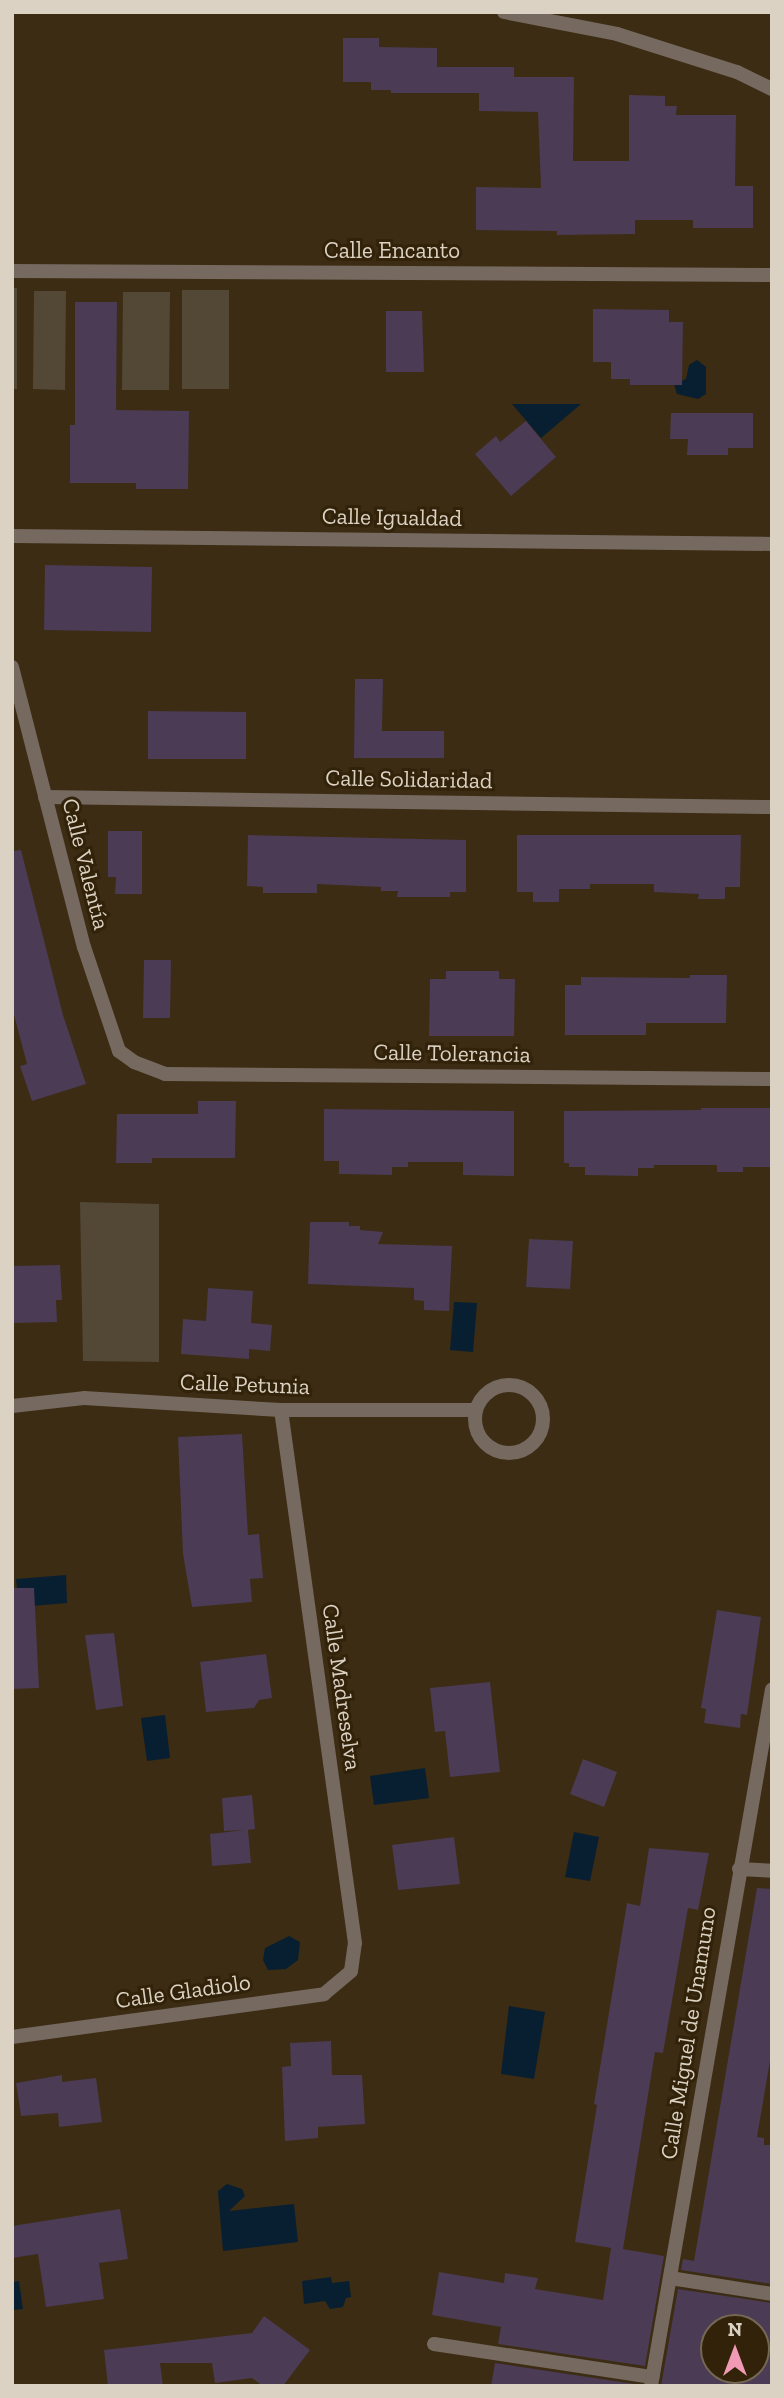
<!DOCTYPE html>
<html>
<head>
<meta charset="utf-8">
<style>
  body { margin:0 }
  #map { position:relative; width:784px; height:2398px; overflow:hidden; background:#3b2c13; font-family:"Zilla Slab",serif }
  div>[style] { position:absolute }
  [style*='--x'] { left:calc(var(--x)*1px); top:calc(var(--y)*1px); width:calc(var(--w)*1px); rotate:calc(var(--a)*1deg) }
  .green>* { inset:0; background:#534836 }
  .water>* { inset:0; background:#081f31 }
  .building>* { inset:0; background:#4b3b54 }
  .minor>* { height:14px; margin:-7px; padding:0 7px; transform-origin:7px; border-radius:7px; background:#756960 }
  .minor>.ring { margin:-7px; padding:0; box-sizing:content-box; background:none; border:14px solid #756960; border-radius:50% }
  .tertiary>* { height:14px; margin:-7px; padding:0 7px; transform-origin:7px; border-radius:7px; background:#756960 }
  span { translate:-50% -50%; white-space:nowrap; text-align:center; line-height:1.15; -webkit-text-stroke:6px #312209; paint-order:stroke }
  .street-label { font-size:23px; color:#dbd2c3 }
  .frame { position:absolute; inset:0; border:14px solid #dbd2c3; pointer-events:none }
  .north { position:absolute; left:700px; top:2314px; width:70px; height:70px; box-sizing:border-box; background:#312209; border:2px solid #756853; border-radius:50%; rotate:0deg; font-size:19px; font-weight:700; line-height:28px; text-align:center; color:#dbd2c3 }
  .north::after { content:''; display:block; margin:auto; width:24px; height:32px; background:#f09ab5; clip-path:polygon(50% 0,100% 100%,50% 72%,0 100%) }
</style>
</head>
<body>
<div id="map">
  <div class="green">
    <i style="clip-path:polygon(12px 288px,17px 288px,17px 389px,12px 389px)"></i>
    <i style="clip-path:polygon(182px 290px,229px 290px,229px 389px,182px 389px)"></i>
    <i style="clip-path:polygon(34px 291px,66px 291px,65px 390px,33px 389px)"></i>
    <i style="clip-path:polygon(123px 292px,170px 292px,169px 390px,122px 390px)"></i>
    <i style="clip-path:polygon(80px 1202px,159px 1204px,159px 1362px,83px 1361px)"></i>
  </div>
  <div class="water">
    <i style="clip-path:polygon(697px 360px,706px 367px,706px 394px,698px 399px,677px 394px,674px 384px,686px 379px,689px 365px)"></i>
    <i style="clip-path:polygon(512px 404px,581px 404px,541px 438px)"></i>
    <i style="clip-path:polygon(454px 1302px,477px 1303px,473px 1352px,450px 1350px)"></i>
    <i style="clip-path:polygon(66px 1575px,67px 1603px,19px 1607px,16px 1579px)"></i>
    <i style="clip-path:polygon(165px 1715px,170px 1758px,147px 1761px,141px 1718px)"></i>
    <i style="clip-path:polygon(425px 1768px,429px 1798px,374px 1805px,370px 1776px)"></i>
    <i style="clip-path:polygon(574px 1832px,599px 1837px,590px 1881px,565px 1877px)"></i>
    <i style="clip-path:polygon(289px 1936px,300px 1942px,298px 1960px,286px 1969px,268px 1970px,263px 1960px,265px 1948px)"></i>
    <i style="clip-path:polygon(509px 2006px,545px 2012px,534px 2079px,501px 2074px)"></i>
    <i style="clip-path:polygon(227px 2184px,242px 2189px,245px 2196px,229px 2211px,294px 2204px,298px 2242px,223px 2251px,218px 2191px)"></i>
    <i style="clip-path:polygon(331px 2277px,332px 2283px,349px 2281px,351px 2297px,346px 2298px,343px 2307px,330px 2309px,325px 2301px,304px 2304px,302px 2281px)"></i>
    <i style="clip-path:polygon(19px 2281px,23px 2309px,12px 2310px,12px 2282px)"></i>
  </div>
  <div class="building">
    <i style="clip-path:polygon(343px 38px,379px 38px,379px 47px,437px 48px,437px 67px,514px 67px,514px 77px,574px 77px,573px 161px,629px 161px,629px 95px,665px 96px,665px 106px,677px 106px,676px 115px,736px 115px,735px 186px,753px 186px,753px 228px,693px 228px,693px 220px,635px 220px,635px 234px,557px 235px,557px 231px,476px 230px,476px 187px,541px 188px,538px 112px,479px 111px,479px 93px,391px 93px,391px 90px,371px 90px,371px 82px,343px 82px)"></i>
    <i style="clip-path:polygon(75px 302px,117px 302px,116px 410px,189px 411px,188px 489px,136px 489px,136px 483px,70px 483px,70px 425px,75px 425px)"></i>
    <i style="clip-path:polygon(593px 309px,669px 310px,669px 322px,683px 322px,682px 385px,630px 385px,630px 379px,611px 379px,611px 362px,593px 362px)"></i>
    <i style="clip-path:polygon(386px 311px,422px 311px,424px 372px,386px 372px)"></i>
    <i style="clip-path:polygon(671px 413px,753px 413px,753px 448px,728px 448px,728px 455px,687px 455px,688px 439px,670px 439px)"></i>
    <i style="clip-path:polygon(526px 421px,556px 457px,511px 496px,475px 454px,496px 436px,500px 442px)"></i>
    <i style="clip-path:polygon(45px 565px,152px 567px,151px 632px,44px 630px)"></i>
    <i style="clip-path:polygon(355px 679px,383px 679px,382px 731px,444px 731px,444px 758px,354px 758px)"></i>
    <i style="clip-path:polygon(148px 711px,246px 712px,246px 759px,148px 759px)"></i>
    <i style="clip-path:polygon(108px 831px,142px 831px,142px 894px,115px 894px,116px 877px,108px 877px)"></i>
    <i style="clip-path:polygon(248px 835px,466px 840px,466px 892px,450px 892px,450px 897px,397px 897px,398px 891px,381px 891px,381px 887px,317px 884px,317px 893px,263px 893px,263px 887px,247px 886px)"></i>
    <i style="clip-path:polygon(517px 835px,741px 835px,740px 887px,725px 887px,725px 899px,698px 899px,699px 894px,654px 892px,654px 884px,590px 884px,590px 889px,559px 889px,559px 902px,533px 902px,533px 892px,517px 892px)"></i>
    <i style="clip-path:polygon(21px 850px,63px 1015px,86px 1084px,32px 1101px,20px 1066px,27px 1064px,12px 1007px,12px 851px)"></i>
    <i style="clip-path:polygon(144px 960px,171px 960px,170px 1018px,143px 1018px)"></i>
    <i style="clip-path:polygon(446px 971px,499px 971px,499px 979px,515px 979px,514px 1036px,429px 1036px,430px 979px,446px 979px)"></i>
    <i style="clip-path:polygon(690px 975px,727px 975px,726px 1023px,646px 1023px,646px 1035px,565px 1035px,565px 985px,581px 985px,581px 977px,690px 978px)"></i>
    <i style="clip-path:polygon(198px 1101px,236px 1101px,235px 1158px,152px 1158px,152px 1163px,116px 1163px,117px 1114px,198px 1114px)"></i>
    <i style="clip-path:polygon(701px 1108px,772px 1108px,772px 1167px,743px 1167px,743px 1172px,717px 1172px,717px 1165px,654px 1165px,654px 1168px,638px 1168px,638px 1176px,585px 1175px,585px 1167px,569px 1167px,569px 1163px,564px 1163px,564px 1111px,701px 1110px)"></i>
    <i style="clip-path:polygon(324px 1109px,514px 1111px,514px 1176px,463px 1175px,463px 1162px,408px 1162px,408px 1167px,392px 1167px,392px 1175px,339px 1174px,339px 1161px,324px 1161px)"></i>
    <i style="clip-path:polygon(310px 1222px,349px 1222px,349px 1226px,360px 1226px,360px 1230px,383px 1232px,378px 1244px,452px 1246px,449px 1311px,424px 1310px,424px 1301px,414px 1300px,414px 1288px,308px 1284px)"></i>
    <i style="clip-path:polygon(529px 1239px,573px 1241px,570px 1289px,526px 1287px)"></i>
    <i style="clip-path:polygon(60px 1265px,62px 1300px,56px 1300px,57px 1322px,12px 1323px,12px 1266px)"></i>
    <i style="clip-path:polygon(208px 1288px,253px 1291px,251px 1323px,272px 1325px,270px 1351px,249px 1349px,249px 1359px,181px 1354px,183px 1319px,206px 1321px)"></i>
    <i style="clip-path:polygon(242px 1434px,248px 1535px,259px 1534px,263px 1578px,250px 1579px,252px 1602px,192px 1607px,183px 1554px,178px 1437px)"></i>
    <i style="clip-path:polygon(12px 1588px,34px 1588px,39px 1688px,12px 1689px)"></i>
    <i style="clip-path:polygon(717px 1610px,761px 1617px,747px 1715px,741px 1714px,740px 1728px,704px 1723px,706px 1709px,701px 1708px)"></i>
    <i style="clip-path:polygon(114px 1633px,123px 1706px,96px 1710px,85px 1635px)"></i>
    <i style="clip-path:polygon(266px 1654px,272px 1698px,259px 1700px,254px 1708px,206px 1712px,200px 1662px)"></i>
    <i style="clip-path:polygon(490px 1682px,500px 1772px,450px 1777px,445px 1731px,435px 1732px,430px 1688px)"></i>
    <i style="clip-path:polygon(583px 1759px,617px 1772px,604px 1807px,570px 1794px)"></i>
    <i style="clip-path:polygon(252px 1795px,255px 1829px,248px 1830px,251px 1863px,212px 1866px,210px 1834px,245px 1830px,224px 1831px,222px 1798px)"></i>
    <i style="clip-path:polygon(454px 1837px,460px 1884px,398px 1890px,392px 1845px)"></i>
    <i style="clip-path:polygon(649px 1848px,709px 1853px,698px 1910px,688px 1908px,663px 2053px,655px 2052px,623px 2249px,664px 2256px,645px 2366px,498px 2344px,501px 2327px,432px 2315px,439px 2272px,504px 2283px,505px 2273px,538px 2278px,535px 2289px,603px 2300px,611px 2248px,575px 2242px,597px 2105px,594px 2104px,627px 1903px,640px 1906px)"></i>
    <i style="clip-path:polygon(757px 1888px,772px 1889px,772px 2049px,757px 2137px,764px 2138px,764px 2145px,772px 2145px,772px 2284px,681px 2270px,683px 2259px,694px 2261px)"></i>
    <i style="clip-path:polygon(331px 2041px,332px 2075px,362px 2075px,365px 2124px,318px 2127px,318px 2138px,285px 2141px,282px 2067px,291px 2066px,290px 2043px)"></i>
    <i style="clip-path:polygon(62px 2075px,62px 2082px,96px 2078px,102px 2122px,59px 2127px,58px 2113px,21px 2116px,16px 2083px)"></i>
    <i style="clip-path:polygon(120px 2209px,128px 2259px,99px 2263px,104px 2299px,46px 2307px,38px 2254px,12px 2258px,12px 2226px)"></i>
    <i style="clip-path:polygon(evenodd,678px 2289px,772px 2303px,772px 2386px,661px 2386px,678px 2289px,714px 2328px,756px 2328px,756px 2370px,714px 2370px,714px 2328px)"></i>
    <i style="clip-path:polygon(264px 2316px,310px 2350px,283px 2386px,263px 2386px,252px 2378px,215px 2383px,212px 2363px,160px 2363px,163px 2386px,108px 2386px,104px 2350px,252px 2333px)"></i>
    <i style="clip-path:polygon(495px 2363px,641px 2385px,642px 2386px,491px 2386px)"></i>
  </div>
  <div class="minor">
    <i style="--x:12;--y:271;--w:760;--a:0.3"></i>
    <i style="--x:12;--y:536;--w:760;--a:0.6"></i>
    <i style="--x:12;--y:667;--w:289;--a:75.6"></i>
    <i style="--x:84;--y:947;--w:110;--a:71.4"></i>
    <i style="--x:119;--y:1051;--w:19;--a:36"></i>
    <i style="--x:134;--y:1062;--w:33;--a:21"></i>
    <i style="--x:165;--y:1074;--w:607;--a:0.47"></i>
    <i style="--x:45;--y:797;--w:727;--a:0.79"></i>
    <i class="ring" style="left:475px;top:1385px;width:54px;height:54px"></i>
    <i style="--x:12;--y:1406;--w:72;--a:-6.3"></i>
    <i style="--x:84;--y:1398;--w:197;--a:3.5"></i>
    <i style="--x:281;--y:1410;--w:195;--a:0"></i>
    <i style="--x:739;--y:1869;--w:33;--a:3"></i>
    <i style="--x:12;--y:2037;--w:315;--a:-7.8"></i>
    <i style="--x:324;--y:1994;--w:35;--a:-40"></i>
    <i style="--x:351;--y:1971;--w:28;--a:-82"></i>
    <i style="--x:355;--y:1943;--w:538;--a:-97.9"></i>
    <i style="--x:670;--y:2278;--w:103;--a:8.9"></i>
    <i style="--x:434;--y:2344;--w:221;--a:8.6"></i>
    <i style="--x:651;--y:2386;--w:707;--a:-80.15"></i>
  </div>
  <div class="tertiary">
    <i style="--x:504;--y:12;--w:115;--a:11"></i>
    <i style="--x:617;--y:34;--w:126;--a:17.6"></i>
    <i style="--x:737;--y:72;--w:39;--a:26"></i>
  </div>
  <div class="street-label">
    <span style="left:392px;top:250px">Calle Encanto</span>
    <span style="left:392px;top:517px;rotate:1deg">Calle Igualdad</span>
    <span style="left:409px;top:779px;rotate:1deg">Calle Solidaridad</span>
    <span style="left:86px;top:864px;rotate:76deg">Calle Valentía</span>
    <span style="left:452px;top:1053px;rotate:1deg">Calle Tolerancia</span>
    <span style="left:245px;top:1384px;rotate:2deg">Calle Petunia</span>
    <span style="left:342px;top:1687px;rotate:82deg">Calle Madreselva</span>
    <span style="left:183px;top:1991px;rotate:-8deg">Calle Gladiolo</span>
    <span style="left:688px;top:2033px;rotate:-81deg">Calle Miguel de Unamuno</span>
  </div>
  <div class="frame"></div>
  <div class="north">N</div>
</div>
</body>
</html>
